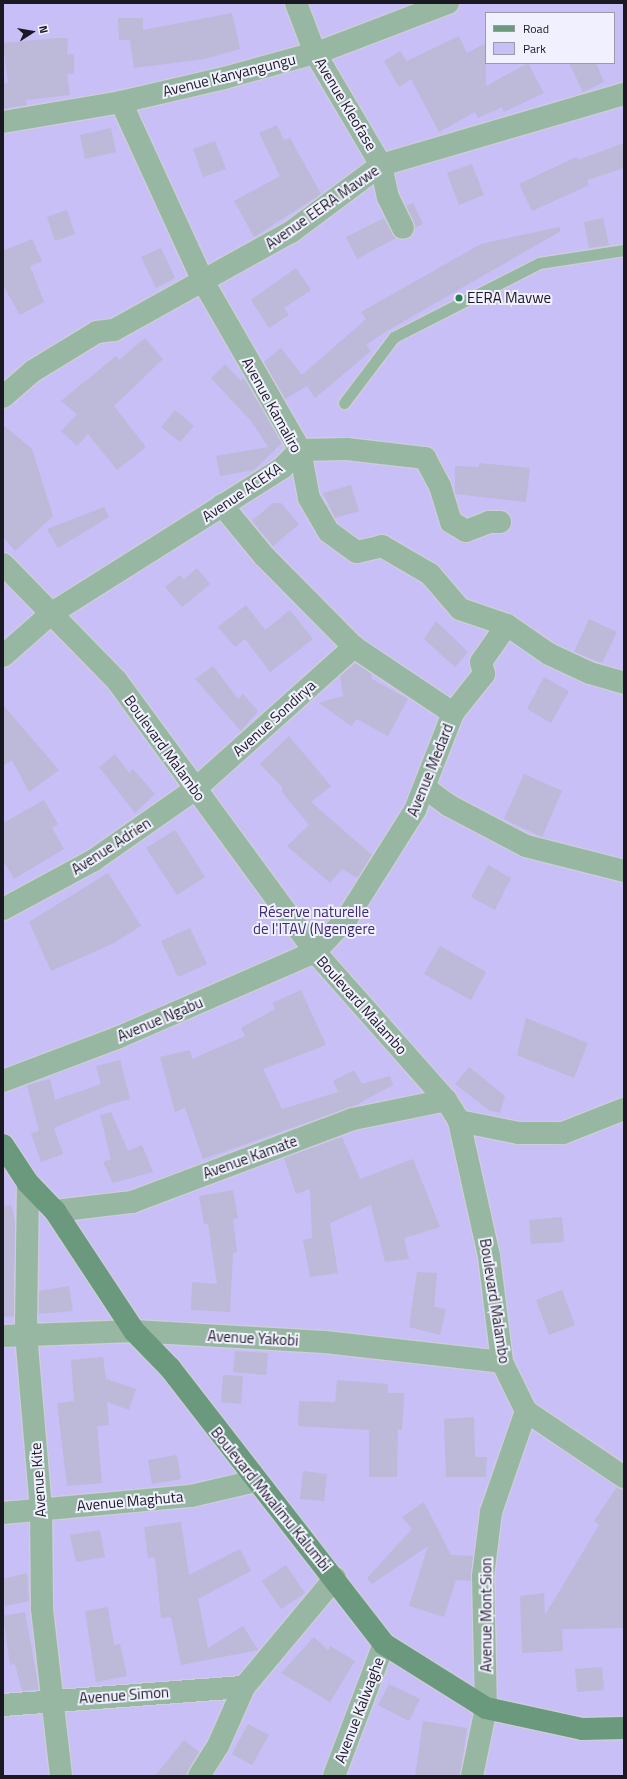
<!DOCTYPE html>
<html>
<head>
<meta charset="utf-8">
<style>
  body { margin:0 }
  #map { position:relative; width:627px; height:1779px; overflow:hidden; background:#f1f0fe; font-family:"Titillium Web",sans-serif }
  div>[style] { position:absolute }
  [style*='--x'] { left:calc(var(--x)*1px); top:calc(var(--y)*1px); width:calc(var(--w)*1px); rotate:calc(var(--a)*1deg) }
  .green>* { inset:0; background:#c7bff6 }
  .building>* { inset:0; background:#bdb9d9 }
  .roads { filter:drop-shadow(1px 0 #cecddb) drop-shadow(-1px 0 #cecddb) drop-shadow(0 1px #cecddb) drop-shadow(0 -1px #cecddb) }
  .lane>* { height:11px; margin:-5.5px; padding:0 5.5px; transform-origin:5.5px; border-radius:5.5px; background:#98b7a3 }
  .street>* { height:22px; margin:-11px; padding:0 11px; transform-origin:11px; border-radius:11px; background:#98b7a3 }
  .secondary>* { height:22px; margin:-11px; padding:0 11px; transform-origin:11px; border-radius:11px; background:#6b997d }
  .dots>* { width:11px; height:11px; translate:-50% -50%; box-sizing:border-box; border:2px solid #f1f0fe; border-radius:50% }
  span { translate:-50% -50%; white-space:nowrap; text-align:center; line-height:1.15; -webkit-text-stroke:4px #f1f0fe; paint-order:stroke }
  .street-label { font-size:15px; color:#191823 }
  .poi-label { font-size:15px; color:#191823 }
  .left { translate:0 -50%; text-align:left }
  .park-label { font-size:15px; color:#3e2976 }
  .frame { position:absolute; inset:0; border:4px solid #191823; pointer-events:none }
  .legend { position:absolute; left:485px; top:12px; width:130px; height:52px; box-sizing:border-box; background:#f1f0fe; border:1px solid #9b9aa6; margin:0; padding:5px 7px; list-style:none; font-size:12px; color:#191823 }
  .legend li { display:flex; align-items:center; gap:8px; height:20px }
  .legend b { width:20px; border:1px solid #9b9aa6 }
  .north { position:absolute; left:12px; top:12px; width:40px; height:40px; -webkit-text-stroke:3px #f1f0fe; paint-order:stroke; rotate:78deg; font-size:11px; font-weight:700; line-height:16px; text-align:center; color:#191823 }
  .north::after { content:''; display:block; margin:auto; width:14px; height:18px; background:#191823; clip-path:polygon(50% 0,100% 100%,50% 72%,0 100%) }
</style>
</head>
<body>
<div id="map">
  <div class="green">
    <i style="clip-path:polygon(evenodd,3px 3px,624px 3px,624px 1776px,3px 1776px,3px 3px,486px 13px,614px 13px,614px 63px,486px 63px,486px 13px)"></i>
  </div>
  <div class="building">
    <i style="clip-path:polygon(232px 13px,240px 49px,205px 59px,134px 68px,130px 40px,119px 40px,118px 18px,143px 18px,143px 30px)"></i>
    <i style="clip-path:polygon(459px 36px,467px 53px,486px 43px,486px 86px,528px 63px,544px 93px,504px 112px,502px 107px,478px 118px,475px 112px,439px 132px,411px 79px,399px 87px,384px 61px,400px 51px,407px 61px)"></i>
    <i style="clip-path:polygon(57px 38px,68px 38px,67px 54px,74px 54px,74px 74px,67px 74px,70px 95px,26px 100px,27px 105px,3px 109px,3px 84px,8px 83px,3px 43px)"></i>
    <i style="clip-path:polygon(569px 63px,596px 63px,604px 82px,583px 92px)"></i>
    <i style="clip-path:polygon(277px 125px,284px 140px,290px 138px,321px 194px,254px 237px,234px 201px,280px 176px,259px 133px)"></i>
    <i style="clip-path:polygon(111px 128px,116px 152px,85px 159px,80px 135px)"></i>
    <i style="clip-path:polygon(215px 141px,226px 169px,203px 177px,193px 149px)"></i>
    <i style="clip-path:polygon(624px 143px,624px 168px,587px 180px,589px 185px,532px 211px,519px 184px,576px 157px,578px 160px)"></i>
    <i style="clip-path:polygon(472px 164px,484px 195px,459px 205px,447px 173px)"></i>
    <i style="clip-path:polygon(413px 203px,423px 224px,415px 228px,406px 206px)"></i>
    <i style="clip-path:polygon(67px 210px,75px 234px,55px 241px,47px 217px)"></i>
    <i style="clip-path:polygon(384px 218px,396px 238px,357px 259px,346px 237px)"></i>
    <i style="clip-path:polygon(603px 218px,609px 245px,589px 248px,584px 222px)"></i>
    <i style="clip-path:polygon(559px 227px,561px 231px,385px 332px,366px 345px,371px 351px,315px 398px,307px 386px,285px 399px,264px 362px,281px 348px,302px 375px,366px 319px,361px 312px,481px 244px)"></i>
    <i style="clip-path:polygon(32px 239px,42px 261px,30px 266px,44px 302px,20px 315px,3px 285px,3px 251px)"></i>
    <i style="clip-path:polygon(161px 248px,175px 278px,156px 288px,141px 257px)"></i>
    <i style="clip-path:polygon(296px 268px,311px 290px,284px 308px,289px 315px,269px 328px,251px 300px)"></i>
    <i style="clip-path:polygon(145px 338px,163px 359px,114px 406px,146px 447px,117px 470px,88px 434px,77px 446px,61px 431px,77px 414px,61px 401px,116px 356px,119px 360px)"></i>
    <i style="clip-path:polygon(225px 364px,241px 381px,244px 378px,282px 443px,254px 470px,220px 476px,216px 456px,268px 447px,251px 421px,211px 378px)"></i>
    <i style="clip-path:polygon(175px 410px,194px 426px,180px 442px,161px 427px)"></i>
    <i style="clip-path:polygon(3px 425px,32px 449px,53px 516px,15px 551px,3px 537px)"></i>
    <i style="clip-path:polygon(479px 463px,530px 468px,526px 502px,455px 494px,455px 466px,479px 467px)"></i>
    <i style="clip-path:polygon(351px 485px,359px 511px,335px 518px,323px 493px)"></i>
    <i style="clip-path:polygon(273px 503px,281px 503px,299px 524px,273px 546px,252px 521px)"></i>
    <i style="clip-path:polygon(104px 507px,109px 517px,58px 548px,47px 529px)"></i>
    <i style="clip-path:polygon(197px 568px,210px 584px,182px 607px,165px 587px,180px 575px,184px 579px)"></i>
    <i style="clip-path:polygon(246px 605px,265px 630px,290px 610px,313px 639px,270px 672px,245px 639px,235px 647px,218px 627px)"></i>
    <i style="clip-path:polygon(589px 619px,617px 632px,602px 663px,574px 652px)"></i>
    <i style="clip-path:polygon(436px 621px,468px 652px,455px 667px,424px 639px)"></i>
    <i style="clip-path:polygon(355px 663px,371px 673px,372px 679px,408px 699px,388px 736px,357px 719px,351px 726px,319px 703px,343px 696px,340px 676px)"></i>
    <i style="clip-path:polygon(213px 666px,238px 699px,243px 694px,258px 711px,241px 731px,195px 679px)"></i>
    <i style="clip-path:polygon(544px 677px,569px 691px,551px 723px,527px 709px)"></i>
    <i style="clip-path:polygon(3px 705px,59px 770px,29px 792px,12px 760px,3px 766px)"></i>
    <i style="clip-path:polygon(289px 736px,331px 786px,311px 802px,372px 855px,358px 878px,342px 869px,330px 883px,287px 846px,309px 825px,281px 791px,283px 788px,260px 764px)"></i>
    <i style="clip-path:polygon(115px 754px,129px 773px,133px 769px,155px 794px,135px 813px,99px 767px)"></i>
    <i style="clip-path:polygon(524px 774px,562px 791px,542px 837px,504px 819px)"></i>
    <i style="clip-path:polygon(44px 800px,58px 824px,52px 828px,64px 849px,14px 879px,3px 860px,3px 823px)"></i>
    <i style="clip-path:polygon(175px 830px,205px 877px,177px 895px,146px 848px)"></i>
    <i style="clip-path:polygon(488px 865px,511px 878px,495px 910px,471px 897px)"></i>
    <i style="clip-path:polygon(108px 873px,141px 926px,114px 943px,51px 971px,29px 922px)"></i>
    <i style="clip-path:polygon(190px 928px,207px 964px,178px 977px,161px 941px)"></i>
    <i style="clip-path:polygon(440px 946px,486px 972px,471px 1000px,424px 974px)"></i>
    <i style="clip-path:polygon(301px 990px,326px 1045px,263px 1069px,282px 1109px,338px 1092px,333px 1081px,354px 1070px,362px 1084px,390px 1076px,393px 1085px,354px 1106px,203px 1159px,185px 1108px,175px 1112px,160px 1057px,190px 1050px,192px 1059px,245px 1036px,241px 1028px,275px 1009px,272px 1003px)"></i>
    <i style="clip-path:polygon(526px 1018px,588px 1043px,574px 1078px,517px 1055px)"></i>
    <i style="clip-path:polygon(120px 1060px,130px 1099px,108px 1105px,54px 1128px,63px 1154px,41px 1162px,31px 1133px,39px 1131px,27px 1085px,50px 1079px,55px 1100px,101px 1084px,96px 1066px)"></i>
    <i style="clip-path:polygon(469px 1067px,505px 1096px,500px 1113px,489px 1110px,455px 1084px)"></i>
    <i style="clip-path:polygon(111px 1112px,128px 1151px,142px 1145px,153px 1172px,113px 1183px,103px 1162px,111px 1159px,100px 1115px)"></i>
    <i style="clip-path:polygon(342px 1137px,360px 1179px,413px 1159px,440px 1227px,404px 1238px,409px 1259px,385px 1262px,371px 1205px,330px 1223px,338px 1273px,310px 1277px,303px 1240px,312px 1238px,310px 1189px,296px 1194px,284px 1158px)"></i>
    <i style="clip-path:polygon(233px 1190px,238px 1218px,233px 1219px,237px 1252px,233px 1253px,230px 1312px,191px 1310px,192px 1282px,217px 1284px,208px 1224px,204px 1224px,199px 1196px)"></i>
    <i style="clip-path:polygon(11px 1205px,15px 1221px,14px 1316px,3px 1317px,3px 1206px)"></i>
    <i style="clip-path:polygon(562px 1217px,564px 1242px,531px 1244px,529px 1220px)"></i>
    <i style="clip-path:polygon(417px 1272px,437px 1273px,434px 1307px,446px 1309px,440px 1335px,409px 1327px)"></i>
    <i style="clip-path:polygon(69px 1286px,73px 1311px,39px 1314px,39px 1291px)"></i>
    <i style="clip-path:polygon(562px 1290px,575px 1325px,549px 1335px,536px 1300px)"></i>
    <i style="clip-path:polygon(235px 1351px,268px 1353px,266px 1375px,233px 1372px)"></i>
    <i style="clip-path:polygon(103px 1357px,106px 1379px,136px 1389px,129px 1410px,107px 1402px,109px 1425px,97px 1426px,102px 1483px,67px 1486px,57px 1403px,74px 1401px,71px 1360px)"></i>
    <i style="clip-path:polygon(223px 1375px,243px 1376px,241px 1404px,221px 1402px)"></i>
    <i style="clip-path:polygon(337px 1380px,388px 1384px,388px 1393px,404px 1393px,402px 1430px,398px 1429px,397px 1477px,369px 1477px,369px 1430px,298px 1426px,299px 1401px,335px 1402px)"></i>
    <i style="clip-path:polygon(474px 1417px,475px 1457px,487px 1457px,486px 1477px,446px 1477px,444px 1419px)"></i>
    <i style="clip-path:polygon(177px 1455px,181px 1479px,152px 1484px,148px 1460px)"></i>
    <i style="clip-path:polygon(303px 1471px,327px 1474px,324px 1501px,300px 1499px)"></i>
    <i style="clip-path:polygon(617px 1487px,624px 1489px,624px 1628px,562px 1629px,563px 1651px,522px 1653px,520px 1596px,544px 1593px,545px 1615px,599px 1525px,594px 1521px)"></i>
    <i style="clip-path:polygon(424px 1502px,451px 1555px,473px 1556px,471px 1581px,456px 1580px,444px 1617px,409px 1606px,428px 1546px,372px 1584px,367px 1578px,412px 1529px,402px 1517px)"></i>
    <i style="clip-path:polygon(181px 1522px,189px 1575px,240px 1549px,251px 1571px,198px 1599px,208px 1648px,243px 1626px,258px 1650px,181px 1665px,171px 1617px,161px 1618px,155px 1557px,148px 1558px,144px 1527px)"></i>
    <i style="clip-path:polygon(100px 1530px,105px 1557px,76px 1562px,70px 1535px)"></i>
    <i style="clip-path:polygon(286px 1565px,305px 1593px,281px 1609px,262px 1581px)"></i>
    <i style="clip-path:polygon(27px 1573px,29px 1601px,5px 1606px,3px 1579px)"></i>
    <i style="clip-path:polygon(108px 1607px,114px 1645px,120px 1644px,127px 1676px,96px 1682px,85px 1611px)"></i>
    <i style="clip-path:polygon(25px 1612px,39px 1689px,22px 1691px,15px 1664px,10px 1665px,3px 1616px)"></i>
    <i style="clip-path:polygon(314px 1637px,328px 1650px,330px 1646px,355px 1661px,330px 1702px,281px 1673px)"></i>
    <i style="clip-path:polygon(602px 1667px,604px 1690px,577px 1692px,575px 1669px)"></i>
    <i style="clip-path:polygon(389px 1684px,420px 1699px,409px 1721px,378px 1705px)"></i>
    <i style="clip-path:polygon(423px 1721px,467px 1728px,460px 1776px,415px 1776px)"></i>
    <i style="clip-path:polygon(248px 1724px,269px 1735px,252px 1765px,232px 1754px)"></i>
    <i style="clip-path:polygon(184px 1740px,199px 1752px,186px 1776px,155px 1776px)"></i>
  </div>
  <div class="roads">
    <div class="lane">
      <i style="--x:344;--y:403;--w:83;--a:-52.9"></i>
      <i style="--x:394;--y:337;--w:163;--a:-27"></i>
      <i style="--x:539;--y:263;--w:86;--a:-8.7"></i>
    </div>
    <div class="street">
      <i style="--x:296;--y:3;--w:53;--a:69.2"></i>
      <i style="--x:315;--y:53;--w:130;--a:59.5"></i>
      <i style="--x:381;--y:165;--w:33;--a:78"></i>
      <i style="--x:388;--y:197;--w:34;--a:64"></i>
      <i style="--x:121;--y:102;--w:199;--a:65.4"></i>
      <i style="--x:204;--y:283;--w:193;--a:60.1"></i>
      <i style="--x:300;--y:450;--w:49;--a:79.4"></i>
      <i style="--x:309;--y:498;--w:39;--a:60"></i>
      <i style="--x:329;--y:532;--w:34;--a:36"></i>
      <i style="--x:357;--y:552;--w:26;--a:-13"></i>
      <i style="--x:382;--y:546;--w:56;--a:30.3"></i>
      <i style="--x:430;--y:574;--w:46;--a:49.4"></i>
      <i style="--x:460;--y:609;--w:50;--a:18.8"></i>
      <i style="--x:507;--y:625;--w:51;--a:34.6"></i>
      <i style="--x:549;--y:654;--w:45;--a:24.9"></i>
      <i style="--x:590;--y:673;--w:35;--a:16"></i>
      <i style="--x:3;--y:122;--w:120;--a:-9.6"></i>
      <i style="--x:121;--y:102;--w:106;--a:-13.1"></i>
      <i style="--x:224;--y:78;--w:102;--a:-15.4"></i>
      <i style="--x:322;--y:51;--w:135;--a:-20.9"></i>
      <i style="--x:3;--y:397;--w:40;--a:-41"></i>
      <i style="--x:33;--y:371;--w:75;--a:-31.4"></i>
      <i style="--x:97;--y:332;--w:17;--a:-7"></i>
      <i style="--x:114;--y:330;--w:202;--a:-29"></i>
      <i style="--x:291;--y:232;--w:112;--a:-36.7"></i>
      <i style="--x:381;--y:165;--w:253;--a:-16.3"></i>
      <i style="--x:222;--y:505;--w:66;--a:50.5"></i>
      <i style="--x:264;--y:556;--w:128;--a:45.3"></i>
      <i style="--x:354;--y:647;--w:119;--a:33.7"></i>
      <i style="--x:3;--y:564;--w:163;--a:45.7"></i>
      <i style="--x:117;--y:681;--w:336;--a:53.8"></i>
      <i style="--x:315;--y:952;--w:198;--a:48.5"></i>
      <i style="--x:446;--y:1100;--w:25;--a:58"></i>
      <i style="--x:459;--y:1121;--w:138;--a:77.5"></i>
      <i style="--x:489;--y:1256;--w:107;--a:83"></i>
      <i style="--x:502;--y:1362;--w:55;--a:63.9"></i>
      <i style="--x:526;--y:1411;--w:118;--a:34"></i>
      <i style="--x:3;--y:656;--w:65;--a:-41.3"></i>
      <i style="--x:52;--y:613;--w:272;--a:-32.2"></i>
      <i style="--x:282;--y:468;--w:25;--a:-45"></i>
      <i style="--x:300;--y:450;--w:47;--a:-1.2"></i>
      <i style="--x:347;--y:449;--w:79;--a:6.6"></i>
      <i style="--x:425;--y:458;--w:32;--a:62"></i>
      <i style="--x:440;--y:486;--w:38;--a:73"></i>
      <i style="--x:451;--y:522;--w:17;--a:31"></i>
      <i style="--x:466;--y:531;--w:25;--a:-21"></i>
      <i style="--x:489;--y:522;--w:11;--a:0"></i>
      <i style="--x:425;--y:788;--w:29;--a:36"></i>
      <i style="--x:448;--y:805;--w:88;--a:27.7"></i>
      <i style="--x:526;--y:846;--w:101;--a:14.3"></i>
      <i style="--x:3;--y:909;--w:103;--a:-28.3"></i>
      <i style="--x:94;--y:860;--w:122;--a:-35"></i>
      <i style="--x:194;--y:790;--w:215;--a:-41.8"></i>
      <i style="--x:3;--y:1081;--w:122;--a:-20.7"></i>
      <i style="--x:117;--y:1038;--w:216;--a:-23.5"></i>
      <i style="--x:315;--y:952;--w:47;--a:-46.7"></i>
      <i style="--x:347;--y:918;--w:128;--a:-57.8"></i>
      <i style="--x:415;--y:810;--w:104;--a:-68.6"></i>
      <i style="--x:453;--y:713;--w:50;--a:-51.5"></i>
      <i style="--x:484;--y:674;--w:12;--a:-104"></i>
      <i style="--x:481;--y:662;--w:45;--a:-54.9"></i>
      <i style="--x:459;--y:1121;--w:61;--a:11.3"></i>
      <i style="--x:519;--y:1133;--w:44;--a:0"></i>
      <i style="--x:563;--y:1133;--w:66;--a:-21.5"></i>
      <i style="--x:28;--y:1183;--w:151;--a:90.8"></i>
      <i style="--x:26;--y:1334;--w:176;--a:85.1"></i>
      <i style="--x:41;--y:1509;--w:100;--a:89.4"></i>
      <i style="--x:42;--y:1609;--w:168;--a:83.5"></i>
      <i style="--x:55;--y:1211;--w:78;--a:-6.7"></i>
      <i style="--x:132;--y:1202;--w:236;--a:-20.6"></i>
      <i style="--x:353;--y:1119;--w:95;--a:-11.5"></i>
      <i style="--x:3;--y:1336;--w:131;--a:-2.2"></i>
      <i style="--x:134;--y:1331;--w:191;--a:3.3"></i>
      <i style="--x:325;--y:1342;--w:178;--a:6.4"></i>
      <i style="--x:3;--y:1513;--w:189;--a:-5.2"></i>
      <i style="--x:191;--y:1496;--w:66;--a:-13.2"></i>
      <i style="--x:3;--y:1705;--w:242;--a:-4.3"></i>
      <i style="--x:199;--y:1776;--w:36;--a:-58"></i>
      <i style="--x:218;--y:1746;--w:64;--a:-66.2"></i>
      <i style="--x:244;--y:1687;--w:142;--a:-50.1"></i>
      <i style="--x:334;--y:1776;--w:141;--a:-69.3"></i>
      <i style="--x:472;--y:1776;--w:69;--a:-78.4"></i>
      <i style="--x:486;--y:1708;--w:132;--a:-91.3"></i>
      <i style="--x:483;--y:1576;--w:64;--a:-82.9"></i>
      <i style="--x:491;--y:1512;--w:107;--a:-70.9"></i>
    </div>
    <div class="secondary">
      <i style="--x:3;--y:1145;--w:45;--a:56.7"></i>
      <i style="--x:28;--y:1183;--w:39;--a:46"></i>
      <i style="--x:55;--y:1211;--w:144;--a:56.6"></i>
      <i style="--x:134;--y:1331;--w:52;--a:45.8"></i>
      <i style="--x:170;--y:1368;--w:349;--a:52.2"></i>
      <i style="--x:384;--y:1644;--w:120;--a:32.1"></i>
      <i style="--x:486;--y:1708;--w:98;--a:12.3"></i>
      <i style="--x:582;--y:1729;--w:42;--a:-1.4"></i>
    </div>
  </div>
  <div class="dots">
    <i style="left:459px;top:298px;background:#2a8154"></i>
  </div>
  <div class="street-label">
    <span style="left:229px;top:75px;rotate:-14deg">Avenue Kanyangungu</span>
    <span style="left:346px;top:104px;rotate:59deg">Avenue Kleofase</span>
    <span style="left:322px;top:207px;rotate:-35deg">Avenue EERA Mavwe</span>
    <span style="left:272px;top:405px;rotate:61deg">Avenue Kamaliro</span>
    <span style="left:242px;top:492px;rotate:-34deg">Avenue ACEKA</span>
    <span style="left:274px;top:718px;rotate:-42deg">Avenue Sondirya</span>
    <span style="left:165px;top:748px;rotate:54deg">Boulevard Malambo</span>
    <span style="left:430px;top:770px;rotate:-68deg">Avenue Medard</span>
    <span style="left:111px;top:846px;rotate:-33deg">Avenue Adrien</span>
    <span style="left:362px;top:1005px;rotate:48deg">Boulevard Malambo</span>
    <span style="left:160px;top:1019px;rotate:-23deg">Avenue Ngabu</span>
    <span style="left:250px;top:1157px;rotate:-20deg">Avenue Kamate</span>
    <span style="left:495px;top:1301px;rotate:81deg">Boulevard Malambo</span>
    <span style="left:253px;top:1338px;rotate:3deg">Avenue Yakobi</span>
    <span style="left:38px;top:1480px;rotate:-94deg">Avenue Kite</span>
    <span style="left:271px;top:1499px;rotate:51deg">Boulevard Mwalimu Kalumbi</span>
    <span style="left:130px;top:1501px;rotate:-5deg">Avenue Maghuta</span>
    <span style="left:486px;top:1615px;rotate:-90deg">Avenue Mont Sion</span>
    <span style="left:124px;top:1695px;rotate:-4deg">Avenue Simon</span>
    <span style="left:359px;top:1710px;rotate:-69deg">Avenue Kalwaghe</span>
  </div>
  <div class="poi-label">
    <span class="left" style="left:467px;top:298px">EERA Mavwe</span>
  </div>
  <div class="park-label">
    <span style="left:314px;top:920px">Réserve naturelle<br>de l'ITAV (Ngengere</span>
  </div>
  <div class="frame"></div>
  <ul class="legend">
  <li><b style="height:5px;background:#6b997d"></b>Road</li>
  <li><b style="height:11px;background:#c7bff6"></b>Park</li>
  </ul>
  <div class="north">N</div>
</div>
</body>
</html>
